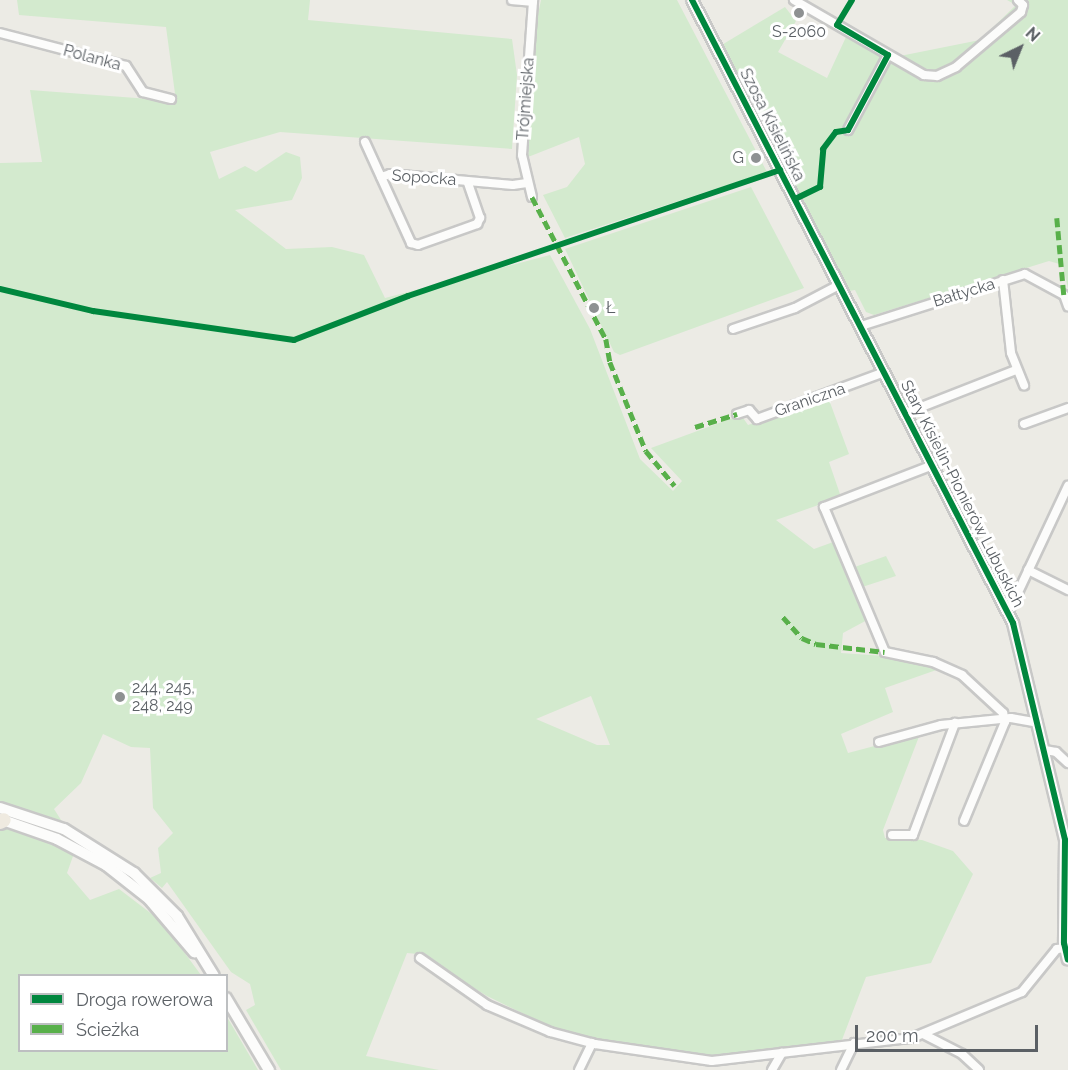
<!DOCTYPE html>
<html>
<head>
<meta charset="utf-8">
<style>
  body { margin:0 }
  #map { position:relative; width:1068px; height:1070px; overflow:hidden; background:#ecebe5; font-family:Raleway,sans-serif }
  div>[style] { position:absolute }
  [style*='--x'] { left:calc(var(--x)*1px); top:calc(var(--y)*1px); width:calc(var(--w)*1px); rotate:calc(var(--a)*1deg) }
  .green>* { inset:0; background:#d3eace }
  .roads { filter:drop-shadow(2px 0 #c8c8c7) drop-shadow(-2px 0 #c8c8c7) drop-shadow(0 2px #c8c8c7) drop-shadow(0 -2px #c8c8c7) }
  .street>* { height:8px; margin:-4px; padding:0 4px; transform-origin:4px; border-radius:4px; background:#fcfcfb }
  .secondary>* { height:10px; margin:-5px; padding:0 5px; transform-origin:5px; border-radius:5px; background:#fcfcfb }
  .highway>* { height:14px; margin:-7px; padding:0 7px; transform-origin:7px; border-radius:7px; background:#efeae0 }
  .quiet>* { height:4.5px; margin-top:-2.25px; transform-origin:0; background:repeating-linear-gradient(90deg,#58b04a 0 9px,transparent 0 13.5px) }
  .cycleway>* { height:6px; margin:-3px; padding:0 3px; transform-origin:3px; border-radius:3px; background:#00873e }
  .dots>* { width:16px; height:16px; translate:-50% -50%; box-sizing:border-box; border:3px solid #fff; border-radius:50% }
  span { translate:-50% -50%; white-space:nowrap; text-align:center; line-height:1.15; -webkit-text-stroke:6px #fff; paint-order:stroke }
  .poi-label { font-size:16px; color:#5b6065 }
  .right { translate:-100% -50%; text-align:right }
  .left { translate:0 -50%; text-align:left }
  .street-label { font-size:16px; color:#5b6065 }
  .legend { position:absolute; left:18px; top:974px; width:210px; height:78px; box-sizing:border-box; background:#fff; border:2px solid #bdbfc1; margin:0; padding:8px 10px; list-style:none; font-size:18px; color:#5b6065 }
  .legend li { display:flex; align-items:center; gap:12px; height:30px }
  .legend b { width:30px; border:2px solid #bdbfc1 }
  .north { position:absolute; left:990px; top:18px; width:60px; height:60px; -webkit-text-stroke:4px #fff; paint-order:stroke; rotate:43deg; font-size:16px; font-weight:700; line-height:24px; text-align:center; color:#5b6065 }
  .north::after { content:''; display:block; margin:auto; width:21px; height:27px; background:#5b6065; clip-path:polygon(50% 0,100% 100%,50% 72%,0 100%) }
  .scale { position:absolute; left:855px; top:1025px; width:183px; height:27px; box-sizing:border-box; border:3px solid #5b6065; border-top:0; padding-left:8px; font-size:18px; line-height:21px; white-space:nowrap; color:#5b6065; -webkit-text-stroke:4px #fff; paint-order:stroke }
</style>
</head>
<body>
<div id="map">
  <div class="green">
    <i style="clip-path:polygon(evenodd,17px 0,310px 0,308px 20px,512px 39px,517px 75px,512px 149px,280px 132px,210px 152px,219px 179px,245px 166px,256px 172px,286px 152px,300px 157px,302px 178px,292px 200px,235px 210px,286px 249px,332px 247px,364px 255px,385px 298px,550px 255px,590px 329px,640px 459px,673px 491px,682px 481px,651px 448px,741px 415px,748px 425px,828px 397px,849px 454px,829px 462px,841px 497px,776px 520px,814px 549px,836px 541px,849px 569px,886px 556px,896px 576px,856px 589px,869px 619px,843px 633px,841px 653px,885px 656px,942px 668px,885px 688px,893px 712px,841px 734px,848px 753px,920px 734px,883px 830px,885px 838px,922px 840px,953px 851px,973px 874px,931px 963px,866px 977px,840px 1045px,718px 1063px,593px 1041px,553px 1028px,487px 996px,418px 954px,407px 953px,366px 1056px,439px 1070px,281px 1070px,246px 1010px,255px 1005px,250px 984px,231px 972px,167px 882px,162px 888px,150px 878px,161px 873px,158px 848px,173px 833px,153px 808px,150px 748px,131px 747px,103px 734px,81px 783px,54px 809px,77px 845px,67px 873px,90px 900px,119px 889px,161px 921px,201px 975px,20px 976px,20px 1050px,226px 1050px,227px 1017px,258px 1070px,0 1070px,0 163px,42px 162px,30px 90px,176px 101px,166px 27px,19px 15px,17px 0,591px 696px,610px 745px,597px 745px,536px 719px,591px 696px)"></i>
    <i style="clip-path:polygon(541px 0,677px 0,767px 172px,565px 238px,543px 195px,567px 187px,585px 164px,579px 137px,528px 157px,535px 29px)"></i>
    <i style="clip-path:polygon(1007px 0,1068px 0,1068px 289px,1063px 265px,1049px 261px,874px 315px,866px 312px,855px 290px,849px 291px,720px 46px,785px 7px,796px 21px,778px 52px,827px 78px,846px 37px,828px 27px,839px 18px,900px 56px,980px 40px,1016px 5px)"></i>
    <i style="clip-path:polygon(751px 187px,804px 288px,620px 355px,614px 352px,565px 249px)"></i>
  </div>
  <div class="roads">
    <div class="street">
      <i style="--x:512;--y:0;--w:21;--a:5"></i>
      <i style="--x:794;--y:0;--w:150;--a:30"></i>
      <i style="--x:924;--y:75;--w:13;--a:4"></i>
      <i style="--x:937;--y:76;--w:21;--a:-25"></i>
      <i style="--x:956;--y:67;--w:85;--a:-40.2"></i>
      <i style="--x:1021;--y:12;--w:7;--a:-74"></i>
      <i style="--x:1023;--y:5;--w:7;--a:-135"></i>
      <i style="--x:0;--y:33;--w:130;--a:14.7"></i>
      <i style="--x:126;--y:66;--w:31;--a:57"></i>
      <i style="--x:143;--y:92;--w:29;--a:14"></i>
      <i style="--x:848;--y:130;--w:85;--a:-61.9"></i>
      <i style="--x:365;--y:142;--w:111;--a:65.5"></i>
      <i style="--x:411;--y:243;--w:7;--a:16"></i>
      <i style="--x:418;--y:245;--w:63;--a:-19.6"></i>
      <i style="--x:477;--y:224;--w:7;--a:-63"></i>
      <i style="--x:480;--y:218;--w:39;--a:-109"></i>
      <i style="--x:381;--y:177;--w:9;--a:-18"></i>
      <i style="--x:390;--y:174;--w:123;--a:5.1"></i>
      <i style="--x:513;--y:185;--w:14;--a:-8"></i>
      <i style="--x:532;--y:197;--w:43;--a:-103.4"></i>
      <i style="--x:522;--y:155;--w:155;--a:-85.9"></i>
      <i style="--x:1003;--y:280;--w:73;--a:83.7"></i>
      <i style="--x:1011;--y:353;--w:35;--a:68"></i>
      <i style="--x:861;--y:326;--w:172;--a:-17.6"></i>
      <i style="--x:1025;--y:274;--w:44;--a:28.3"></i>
      <i style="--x:1064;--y:295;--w:12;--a:70"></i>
      <i style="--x:733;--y:329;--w:65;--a:-18.7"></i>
      <i style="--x:795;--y:308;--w:50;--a:-27.6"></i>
      <i style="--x:906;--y:413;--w:118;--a:-21.4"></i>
      <i style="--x:737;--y:414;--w:13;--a:-18"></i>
      <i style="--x:749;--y:410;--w:12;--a:48"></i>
      <i style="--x:757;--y:419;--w:136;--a:-20.2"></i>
      <i style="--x:1024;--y:424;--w:47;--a:-20"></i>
      <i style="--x:933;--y:465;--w:117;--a:158.9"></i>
      <i style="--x:824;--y:507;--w:157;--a:67.2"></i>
      <i style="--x:885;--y:652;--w:49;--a:11.8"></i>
      <i style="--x:933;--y:662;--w:32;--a:24"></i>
      <i style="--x:962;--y:675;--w:56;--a:42.8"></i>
      <i style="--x:1003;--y:713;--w:9;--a:77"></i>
      <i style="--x:1005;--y:722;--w:107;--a:112.5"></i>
      <i style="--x:1028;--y:570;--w:45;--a:26.6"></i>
      <i style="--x:1006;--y:609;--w:7;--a:-34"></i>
      <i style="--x:1012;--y:605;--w:132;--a:-64.8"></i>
      <i style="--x:879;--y:742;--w:64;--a:-15.3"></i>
      <i style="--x:941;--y:725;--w:70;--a:-5.7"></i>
      <i style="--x:1011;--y:718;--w:27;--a:10"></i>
      <i style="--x:1045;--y:750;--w:11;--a:10"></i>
      <i style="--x:1056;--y:752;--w:16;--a:43"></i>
      <i style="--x:892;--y:835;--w:21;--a:0"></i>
      <i style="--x:913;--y:835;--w:120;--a:-69.4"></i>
      <i style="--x:420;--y:958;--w:82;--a:35"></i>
      <i style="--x:487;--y:1005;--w:69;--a:23.2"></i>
      <i style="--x:550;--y:1032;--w:47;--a:14.9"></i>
      <i style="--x:595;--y:1044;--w:118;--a:8.3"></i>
      <i style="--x:712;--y:1061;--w:201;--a:-6.6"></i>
      <i style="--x:912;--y:1038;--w:119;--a:-22.7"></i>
      <i style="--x:1022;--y:992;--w:55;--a:-50.9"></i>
      <i style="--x:1057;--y:949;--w:8;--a:-7"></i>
      <i style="--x:923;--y:1034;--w:44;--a:27.1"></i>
      <i style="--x:962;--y:1054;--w:23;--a:43"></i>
      <i style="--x:579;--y:1070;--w:30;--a:-64"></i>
      <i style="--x:772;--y:1070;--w:20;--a:-60"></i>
      <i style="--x:841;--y:1070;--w:30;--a:-64"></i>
    </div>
    <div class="secondary">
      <i style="--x:692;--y:0;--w:701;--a:62.74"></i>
      <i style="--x:1013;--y:623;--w:223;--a:76.5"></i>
      <i style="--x:1065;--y:840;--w:103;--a:90.6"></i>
      <i style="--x:1064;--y:943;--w:17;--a:77"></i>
      <i style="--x:0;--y:808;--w:67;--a:18.2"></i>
      <i style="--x:64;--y:829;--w:83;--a:32.2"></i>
      <i style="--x:134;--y:873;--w:61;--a:45"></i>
      <i style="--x:177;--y:916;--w:70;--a:58.3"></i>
      <i style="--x:0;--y:819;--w:60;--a:19.3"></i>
      <i style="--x:57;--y:839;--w:55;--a:28"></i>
      <i style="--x:106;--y:865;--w:55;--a:38.3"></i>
      <i style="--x:149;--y:899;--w:70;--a:49.7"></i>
      <i style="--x:226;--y:998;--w:84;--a:59.2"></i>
    </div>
    <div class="highway">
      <i style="--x:0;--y:822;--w:4;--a:-27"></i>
    </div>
  </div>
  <div class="quiet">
    <i style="--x:532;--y:197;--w:160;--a:62.5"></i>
    <i style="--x:606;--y:339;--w:23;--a:80"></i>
    <i style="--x:610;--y:362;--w:96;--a:68"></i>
    <i style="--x:646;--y:451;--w:45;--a:50.4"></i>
    <i style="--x:1057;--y:218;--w:77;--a:84.8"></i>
    <i style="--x:695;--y:427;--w:44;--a:-17.2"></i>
    <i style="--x:783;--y:617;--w:28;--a:48"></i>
    <i style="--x:802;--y:638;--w:15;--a:23"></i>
    <i style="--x:816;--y:644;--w:69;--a:6.6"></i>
  </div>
  <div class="cycleway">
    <i style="--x:692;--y:0;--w:701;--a:62.74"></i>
    <i style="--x:1013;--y:623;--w:223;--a:76.5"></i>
    <i style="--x:1065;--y:840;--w:103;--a:90.6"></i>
    <i style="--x:1064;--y:943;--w:17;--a:77"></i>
    <i style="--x:795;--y:199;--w:28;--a:-26"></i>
    <i style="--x:820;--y:187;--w:38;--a:-85"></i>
    <i style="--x:823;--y:149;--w:21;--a:-53"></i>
    <i style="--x:836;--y:132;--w:12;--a:-9"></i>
    <i style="--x:848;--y:130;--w:85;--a:-61.9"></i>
    <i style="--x:888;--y:55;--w:59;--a:-149.5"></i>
    <i style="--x:837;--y:25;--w:29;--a:-59"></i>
    <i style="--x:0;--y:289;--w:96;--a:13.3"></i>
    <i style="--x:93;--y:311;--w:203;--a:8.2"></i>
    <i style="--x:294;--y:340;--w:122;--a:-21.1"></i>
    <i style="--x:408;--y:296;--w:393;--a:-18.7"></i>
  </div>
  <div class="dots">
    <i style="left:799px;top:13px;background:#8e9192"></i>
    <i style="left:756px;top:158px;background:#8e9192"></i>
    <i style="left:594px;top:308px;background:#8e9192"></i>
    <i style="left:120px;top:697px;background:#8e9192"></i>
  </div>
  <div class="poi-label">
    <span style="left:799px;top:32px">S-2060</span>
    <span class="right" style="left:744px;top:158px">G</span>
    <span class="left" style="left:606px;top:308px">Ł</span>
    <span class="left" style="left:132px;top:697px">244, 245,<br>248, 249</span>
  </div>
  <div class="street-label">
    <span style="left:92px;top:58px;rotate:15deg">Polanka</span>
    <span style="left:526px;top:99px;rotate:-86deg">Trójmiejska</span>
    <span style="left:772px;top:125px;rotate:63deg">Szosa Kisielińska</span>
    <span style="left:424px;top:178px;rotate:4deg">Sopocka</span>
    <span style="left:964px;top:293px;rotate:-17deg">Bałtycka</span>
    <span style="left:810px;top:400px;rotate:-19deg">Graniczna</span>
    <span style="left:962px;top:494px;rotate:63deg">Stary Kisielin-Pionierów Lubuskich</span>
  </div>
  <ul class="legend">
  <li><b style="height:8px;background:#00873e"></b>Droga rowerowa</li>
  <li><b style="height:8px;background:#58b04a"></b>Ścieżka</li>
  </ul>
  <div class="north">N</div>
  <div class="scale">200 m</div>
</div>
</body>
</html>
